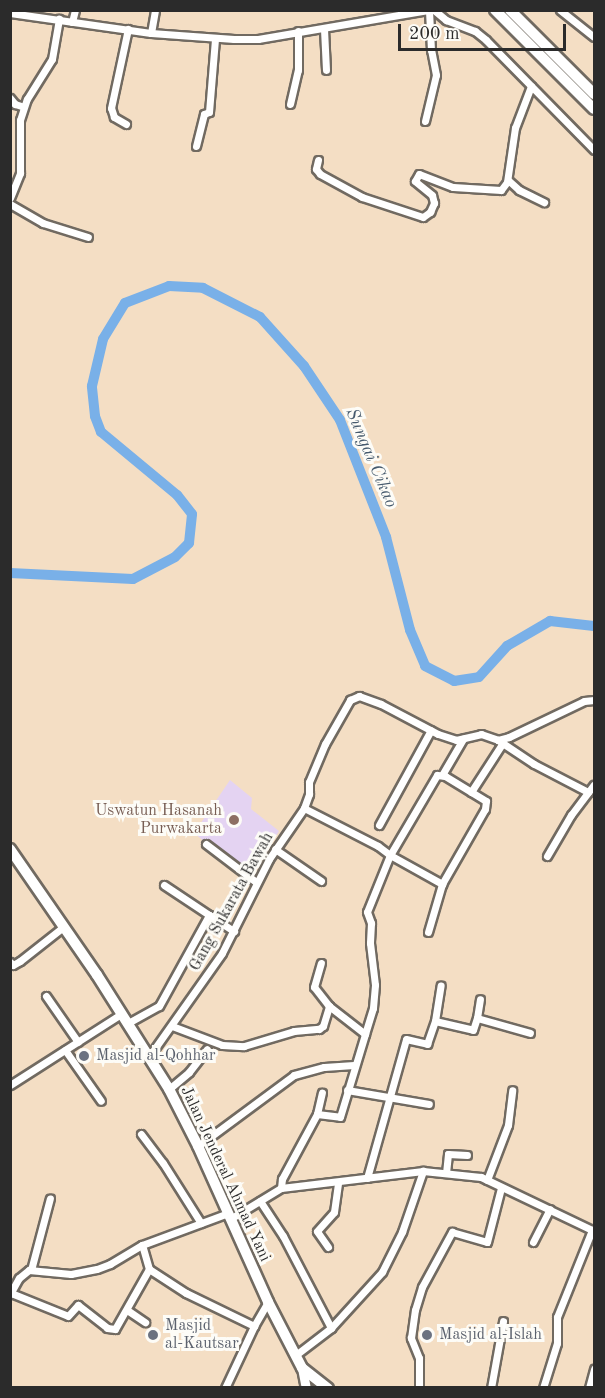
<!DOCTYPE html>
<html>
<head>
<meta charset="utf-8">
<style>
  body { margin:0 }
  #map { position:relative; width:605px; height:1398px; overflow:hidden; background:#f4dec4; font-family:"Old Standard TT",serif }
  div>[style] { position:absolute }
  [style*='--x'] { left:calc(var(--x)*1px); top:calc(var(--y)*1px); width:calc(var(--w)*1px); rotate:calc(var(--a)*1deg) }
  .built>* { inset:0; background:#e4d3f2 }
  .river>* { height:10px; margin:-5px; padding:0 5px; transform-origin:5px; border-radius:5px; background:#79b0e8 }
  .roads { filter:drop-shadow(2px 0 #716a61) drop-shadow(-2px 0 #716a61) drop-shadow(0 2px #716a61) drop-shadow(0 -2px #716a61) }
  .minor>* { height:7px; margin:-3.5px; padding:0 3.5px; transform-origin:3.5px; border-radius:3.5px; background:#fff }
  .major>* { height:9px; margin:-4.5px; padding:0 4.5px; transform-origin:4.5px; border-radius:4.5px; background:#fff }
  .highway>* { height:10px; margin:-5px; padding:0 5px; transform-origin:5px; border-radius:5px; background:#fff }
  .dots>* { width:16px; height:16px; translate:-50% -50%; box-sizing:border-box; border:3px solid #fdfcf7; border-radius:50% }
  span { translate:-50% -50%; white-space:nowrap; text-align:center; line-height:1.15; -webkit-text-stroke:6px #fdfcf7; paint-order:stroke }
  .education-label { font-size:16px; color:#785e54 }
  .right { translate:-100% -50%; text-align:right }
  .street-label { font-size:16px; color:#2b2b2b }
  .worship-label { font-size:16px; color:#5b616d }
  .left { translate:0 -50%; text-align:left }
  .water-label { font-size:18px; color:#465a6d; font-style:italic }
  .frame { position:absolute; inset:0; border:12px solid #2b2b2b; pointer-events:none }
  .scale { position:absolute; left:398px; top:24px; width:168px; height:27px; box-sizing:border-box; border:3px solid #2b2b2b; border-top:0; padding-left:8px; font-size:18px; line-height:21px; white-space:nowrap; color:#2b2b2b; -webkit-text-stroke:4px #fdfcf7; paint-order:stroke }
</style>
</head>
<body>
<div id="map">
  <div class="built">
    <i style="clip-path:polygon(230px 780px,252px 798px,251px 809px,279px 831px,250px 879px,194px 833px)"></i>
  </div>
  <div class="river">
    <i style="--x:10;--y:573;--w:123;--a:2.8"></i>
    <i style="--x:133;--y:579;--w:47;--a:-27.6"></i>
    <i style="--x:175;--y:557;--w:20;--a:-45"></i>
    <i style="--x:189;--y:543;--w:29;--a:-84"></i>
    <i style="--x:192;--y:514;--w:24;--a:-128"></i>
    <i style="--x:177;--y:495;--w:99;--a:-140.3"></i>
    <i style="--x:101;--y:432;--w:17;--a:-111"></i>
    <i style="--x:95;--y:416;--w:30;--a:-96"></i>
    <i style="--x:92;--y:386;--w:48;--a:-76.8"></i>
    <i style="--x:103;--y:339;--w:42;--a:-58.6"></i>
    <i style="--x:125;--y:303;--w:47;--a:-21.1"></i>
    <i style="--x:169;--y:286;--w:34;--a:3"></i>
    <i style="--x:203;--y:288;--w:64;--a:27"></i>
    <i style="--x:260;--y:317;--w:66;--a:48.1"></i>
    <i style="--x:304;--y:366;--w:65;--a:56.3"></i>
    <i style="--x:340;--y:420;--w:126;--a:68.5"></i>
    <i style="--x:386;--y:537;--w:96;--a:75.5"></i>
    <i style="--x:410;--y:630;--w:39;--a:67"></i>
    <i style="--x:425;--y:666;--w:33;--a:27"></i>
    <i style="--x:454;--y:681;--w:25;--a:-9"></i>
    <i style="--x:479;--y:677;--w:42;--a:-47.9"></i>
    <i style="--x:507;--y:646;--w:50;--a:-30.2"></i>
    <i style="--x:550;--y:621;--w:44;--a:6.5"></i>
  </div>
  <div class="roads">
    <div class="minor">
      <i style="--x:434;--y:10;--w:16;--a:40"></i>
      <i style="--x:446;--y:20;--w:31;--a:21"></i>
      <i style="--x:475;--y:31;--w:14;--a:39"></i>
      <i style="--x:486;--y:40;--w:154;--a:45.5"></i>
      <i style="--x:560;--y:10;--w:43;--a:38.5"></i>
      <i style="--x:10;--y:13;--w:142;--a:8.1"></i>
      <i style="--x:151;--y:33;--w:83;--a:4.1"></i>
      <i style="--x:234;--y:39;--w:24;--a:0"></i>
      <i style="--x:258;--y:39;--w:171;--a:-9.7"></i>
      <i style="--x:72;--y:22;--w:12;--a:-76"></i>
      <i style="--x:324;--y:29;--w:41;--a:87.2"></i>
      <i style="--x:151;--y:33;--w:23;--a:-80"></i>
      <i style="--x:10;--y:98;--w:8;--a:50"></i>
      <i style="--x:15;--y:104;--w:9;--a:18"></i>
      <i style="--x:290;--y:104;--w:35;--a:-77"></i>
      <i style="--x:298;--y:70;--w:39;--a:-90"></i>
      <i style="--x:425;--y:121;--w:47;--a:-76.6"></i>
      <i style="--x:436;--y:75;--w:25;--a:-101"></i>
      <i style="--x:431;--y:50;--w:40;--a:-92.9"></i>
      <i style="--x:126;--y:124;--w:14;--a:-150"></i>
      <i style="--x:114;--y:117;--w:9;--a:-108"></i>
      <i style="--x:111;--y:108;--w:81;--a:-77.9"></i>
      <i style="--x:196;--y:146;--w:33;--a:-76"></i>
      <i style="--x:204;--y:114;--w:5;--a:-22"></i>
      <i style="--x:209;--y:112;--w:73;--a:-85.3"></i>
      <i style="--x:318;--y:160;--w:9;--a:103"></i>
      <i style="--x:316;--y:169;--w:6;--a:51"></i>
      <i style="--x:320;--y:174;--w:48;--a:28.7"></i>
      <i style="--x:362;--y:197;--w:64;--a:18.2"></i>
      <i style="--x:423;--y:217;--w:9;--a:-36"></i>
      <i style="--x:430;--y:212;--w:10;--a:-66"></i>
      <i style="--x:434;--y:203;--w:8;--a:-104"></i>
      <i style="--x:432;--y:195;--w:22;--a:-141"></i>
      <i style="--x:415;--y:181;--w:8;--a:-60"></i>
      <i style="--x:419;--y:174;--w:36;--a:21"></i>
      <i style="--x:453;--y:187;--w:48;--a:3.6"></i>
      <i style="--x:501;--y:190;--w:10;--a:-53"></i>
      <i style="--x:507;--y:182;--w:55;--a:-81.6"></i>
      <i style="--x:515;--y:128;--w:45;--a:-69.1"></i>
      <i style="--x:508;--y:180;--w:15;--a:42"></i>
      <i style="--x:519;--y:190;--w:28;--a:26"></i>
      <i style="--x:10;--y:198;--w:27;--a:-68"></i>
      <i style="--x:20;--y:173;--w:53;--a:-90"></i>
      <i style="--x:20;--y:120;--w:22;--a:-72"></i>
      <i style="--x:27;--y:99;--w:47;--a:-58"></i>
      <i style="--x:52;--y:59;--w:41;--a:-80.1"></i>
      <i style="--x:10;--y:204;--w:38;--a:30"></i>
      <i style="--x:43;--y:223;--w:47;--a:17.3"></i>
      <i style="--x:498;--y:740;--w:43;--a:33.7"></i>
      <i style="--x:534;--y:764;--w:61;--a:27.4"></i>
      <i style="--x:442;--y:775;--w:42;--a:-59.7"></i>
      <i style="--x:471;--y:792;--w:57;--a:-57.1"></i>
      <i style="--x:304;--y:808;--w:83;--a:27.2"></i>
      <i style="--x:378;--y:846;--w:15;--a:37"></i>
      <i style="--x:390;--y:855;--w:60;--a:29.1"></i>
      <i style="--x:442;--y:884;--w:86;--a:-60.2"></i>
      <i style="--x:485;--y:809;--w:8;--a:-83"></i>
      <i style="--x:486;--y:801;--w:48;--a:-148.6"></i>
      <i style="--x:445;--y:776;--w:8;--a:-173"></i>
      <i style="--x:437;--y:775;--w:93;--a:120.4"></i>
      <i style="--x:390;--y:855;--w:61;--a:112"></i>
      <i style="--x:367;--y:912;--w:12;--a:70"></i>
      <i style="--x:371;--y:923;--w:20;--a:93"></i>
      <i style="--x:370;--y:943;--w:42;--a:83.2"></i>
      <i style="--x:375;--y:985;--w:23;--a:95"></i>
      <i style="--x:373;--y:1008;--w:27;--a:107"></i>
      <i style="--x:379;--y:825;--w:108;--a:-61.3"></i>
      <i style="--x:206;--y:844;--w:63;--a:37.2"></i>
      <i style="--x:275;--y:849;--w:56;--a:34.8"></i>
      <i style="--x:547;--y:856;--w:48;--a:-59.7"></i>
      <i style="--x:571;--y:815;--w:38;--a:-53"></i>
      <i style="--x:164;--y:885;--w:54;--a:33.7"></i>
      <i style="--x:428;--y:932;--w:50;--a:-73.7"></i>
      <i style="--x:10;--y:962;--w:4;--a:45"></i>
      <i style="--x:13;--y:965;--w:8;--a:-30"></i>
      <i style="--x:20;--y:961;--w:55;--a:-38.3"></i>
      <i style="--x:46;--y:996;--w:56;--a:55.2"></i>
      <i style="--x:477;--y:1018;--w:19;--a:-81"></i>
      <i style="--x:435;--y:1021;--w:36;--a:-81"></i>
      <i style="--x:128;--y:1023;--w:35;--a:-29"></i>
      <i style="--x:159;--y:1006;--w:104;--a:-61.2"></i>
      <i style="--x:209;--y:915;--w:30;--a:33"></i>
      <i style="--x:172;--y:1026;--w:53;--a:20.8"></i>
      <i style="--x:222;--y:1045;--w:22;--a:3"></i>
      <i style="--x:244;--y:1046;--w:52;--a:-16.7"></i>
      <i style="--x:294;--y:1031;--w:25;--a:-5"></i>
      <i style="--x:319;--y:1029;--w:5;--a:-37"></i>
      <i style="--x:323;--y:1026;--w:21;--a:-73"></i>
      <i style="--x:65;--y:1050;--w:62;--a:54.8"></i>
      <i style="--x:148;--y:1058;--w:128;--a:-54.8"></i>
      <i style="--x:222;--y:953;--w:105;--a:-63.4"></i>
      <i style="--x:269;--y:859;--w:62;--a:-55.5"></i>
      <i style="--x:304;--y:808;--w:15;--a:-70"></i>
      <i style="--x:309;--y:794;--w:12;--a:-90"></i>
      <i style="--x:309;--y:782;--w:41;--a:-67.2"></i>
      <i style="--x:325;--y:744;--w:51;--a:-60.4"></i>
      <i style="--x:350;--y:700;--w:10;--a:-24"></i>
      <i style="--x:359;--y:696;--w:23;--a:20"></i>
      <i style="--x:381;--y:704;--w:64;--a:27.8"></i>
      <i style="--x:438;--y:734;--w:19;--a:18"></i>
      <i style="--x:456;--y:740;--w:26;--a:-13"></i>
      <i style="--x:481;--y:734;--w:18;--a:19"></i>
      <i style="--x:498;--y:740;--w:11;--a:-15"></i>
      <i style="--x:509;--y:737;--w:83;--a:-25.6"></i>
      <i style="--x:584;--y:701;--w:10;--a:-6"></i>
      <i style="--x:10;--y:1085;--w:132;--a:-32.6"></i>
      <i style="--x:169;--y:1089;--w:26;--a:-40"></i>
      <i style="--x:189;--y:1072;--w:29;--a:-52"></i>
      <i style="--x:347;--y:1090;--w:83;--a:9.7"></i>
      <i style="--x:317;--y:1114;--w:22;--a:-77"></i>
      <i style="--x:141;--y:1134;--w:36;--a:53"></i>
      <i style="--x:163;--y:1163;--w:71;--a:57.7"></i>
      <i style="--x:198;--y:1146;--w:119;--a:-36.5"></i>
      <i style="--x:294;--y:1075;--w:31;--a:-15"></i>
      <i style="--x:324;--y:1067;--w:30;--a:-4"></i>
      <i style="--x:446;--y:1173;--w:19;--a:-84"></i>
      <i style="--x:448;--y:1154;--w:19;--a:3"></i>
      <i style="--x:367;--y:1178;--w:144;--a:-74.3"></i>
      <i style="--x:406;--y:1039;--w:22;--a:13"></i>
      <i style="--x:427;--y:1044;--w:24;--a:-71"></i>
      <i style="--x:435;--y:1021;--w:39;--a:13"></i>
      <i style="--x:473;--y:1030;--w:13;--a:-72"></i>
      <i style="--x:477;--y:1018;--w:55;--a:15.8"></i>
      <i style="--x:487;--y:1180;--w:59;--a:-69.1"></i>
      <i style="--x:508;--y:1125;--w:35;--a:-83"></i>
      <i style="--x:281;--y:1188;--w:9;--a:-84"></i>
      <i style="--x:282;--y:1179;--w:74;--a:-61.7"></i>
      <i style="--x:317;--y:1114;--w:23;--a:7"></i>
      <i style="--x:340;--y:1117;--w:87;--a:-73.2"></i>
      <i style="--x:365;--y:1034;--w:46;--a:-142.1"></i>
      <i style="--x:329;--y:1006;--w:24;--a:-128"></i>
      <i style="--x:314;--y:987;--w:25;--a:-74"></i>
      <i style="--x:260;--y:1201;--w:42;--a:56.7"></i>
      <i style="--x:283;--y:1236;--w:104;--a:62.4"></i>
      <i style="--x:230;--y:1219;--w:60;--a:-31.3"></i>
      <i style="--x:281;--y:1188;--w:143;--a:-6.8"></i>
      <i style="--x:423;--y:1171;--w:58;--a:5.9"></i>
      <i style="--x:481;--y:1177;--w:125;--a:25.5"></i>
      <i style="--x:533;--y:1242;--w:37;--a:-63"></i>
      <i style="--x:328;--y:1247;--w:19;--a:-125"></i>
      <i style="--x:317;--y:1231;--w:25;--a:-48"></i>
      <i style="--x:334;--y:1212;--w:29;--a:-82"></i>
      <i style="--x:149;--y:1269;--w:44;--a:33"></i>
      <i style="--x:186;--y:1293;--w:76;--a:25.9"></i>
      <i style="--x:31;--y:1270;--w:74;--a:-75.2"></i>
      <i style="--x:11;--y:1293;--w:61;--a:22"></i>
      <i style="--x:68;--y:1316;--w:15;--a:-48"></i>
      <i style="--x:78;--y:1305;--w:37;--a:38"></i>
      <i style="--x:107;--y:1328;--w:8;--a:7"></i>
      <i style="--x:115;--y:1329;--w:69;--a:-60.5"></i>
      <i style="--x:149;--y:1269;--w:25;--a:-106"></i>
      <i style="--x:10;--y:1294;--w:18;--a:-61"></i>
      <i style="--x:19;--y:1278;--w:13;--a:-39"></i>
      <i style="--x:29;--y:1270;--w:42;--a:5.4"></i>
      <i style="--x:71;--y:1274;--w:26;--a:-11"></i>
      <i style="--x:97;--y:1269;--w:14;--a:-21"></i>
      <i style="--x:110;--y:1264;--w:37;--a:-31"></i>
      <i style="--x:142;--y:1245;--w:92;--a:-20.4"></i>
      <i style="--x:127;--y:1310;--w:22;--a:34"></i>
      <i style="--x:297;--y:1354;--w:43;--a:-37.4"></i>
      <i style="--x:331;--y:1328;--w:76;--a:-47.7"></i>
      <i style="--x:382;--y:1272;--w:45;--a:-63.4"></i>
      <i style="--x:402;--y:1232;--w:65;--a:-71"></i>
      <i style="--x:225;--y:1388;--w:68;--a:-64.9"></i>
      <i style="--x:254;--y:1326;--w:28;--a:-60"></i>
      <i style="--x:419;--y:1388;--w:30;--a:-90"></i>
      <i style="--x:419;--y:1358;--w:22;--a:-112"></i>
      <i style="--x:411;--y:1338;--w:28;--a:-82"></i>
      <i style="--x:415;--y:1310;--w:24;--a:-73"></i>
      <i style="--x:422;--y:1287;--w:63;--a:-61.4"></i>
      <i style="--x:452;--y:1232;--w:36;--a:16"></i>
      <i style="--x:487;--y:1242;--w:56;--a:-75.5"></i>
      <i style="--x:491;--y:1388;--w:68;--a:-79.8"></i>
      <i style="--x:543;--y:1388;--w:47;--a:-72.7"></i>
      <i style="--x:557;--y:1343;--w:26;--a:-90"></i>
      <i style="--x:557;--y:1317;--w:94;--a:-68.1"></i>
      <i style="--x:589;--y:1388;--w:20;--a:-75"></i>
    </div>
    <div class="major">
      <i style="--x:302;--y:1368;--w:20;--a:79"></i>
    </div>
    <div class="highway">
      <i style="--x:495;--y:10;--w:140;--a:45"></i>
      <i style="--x:510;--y:10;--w:119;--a:45"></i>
      <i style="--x:10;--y:849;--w:153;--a:55.4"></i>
      <i style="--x:97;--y:975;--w:135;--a:57.7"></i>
      <i style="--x:169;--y:1089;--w:64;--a:63"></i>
      <i style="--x:198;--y:1146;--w:171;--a:65.8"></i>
      <i style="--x:268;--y:1302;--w:74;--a:62.7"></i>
      <i style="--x:302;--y:1368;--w:33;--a:38"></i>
    </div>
  </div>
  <div class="dots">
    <i style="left:234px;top:820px;background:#8d6e63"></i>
    <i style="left:84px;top:1056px;background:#6b7280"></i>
    <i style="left:153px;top:1335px;background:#6b7280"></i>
    <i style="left:427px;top:1335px;background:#6b7280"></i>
  </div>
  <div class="education-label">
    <span class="right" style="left:222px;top:820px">Uswatun Hasanah<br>Purwakarta</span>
  </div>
  <div class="street-label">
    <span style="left:232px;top:902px;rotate:-61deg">Gang Sukarata Bawah</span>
    <span style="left:225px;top:1174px;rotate:65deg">Jalan Jenderal Ahmad Yani</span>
  </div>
  <div class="worship-label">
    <span class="left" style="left:96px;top:1056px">Masjid al-Qohhar</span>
    <span class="left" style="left:165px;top:1335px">Masjid<br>al-Kautsar</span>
    <span class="left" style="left:439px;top:1335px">Masjid al-Islah</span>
  </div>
  <div class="water-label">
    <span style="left:371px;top:458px;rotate:67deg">Sungai Cikao</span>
  </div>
  <div class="frame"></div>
  <div class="scale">200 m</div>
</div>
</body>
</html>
